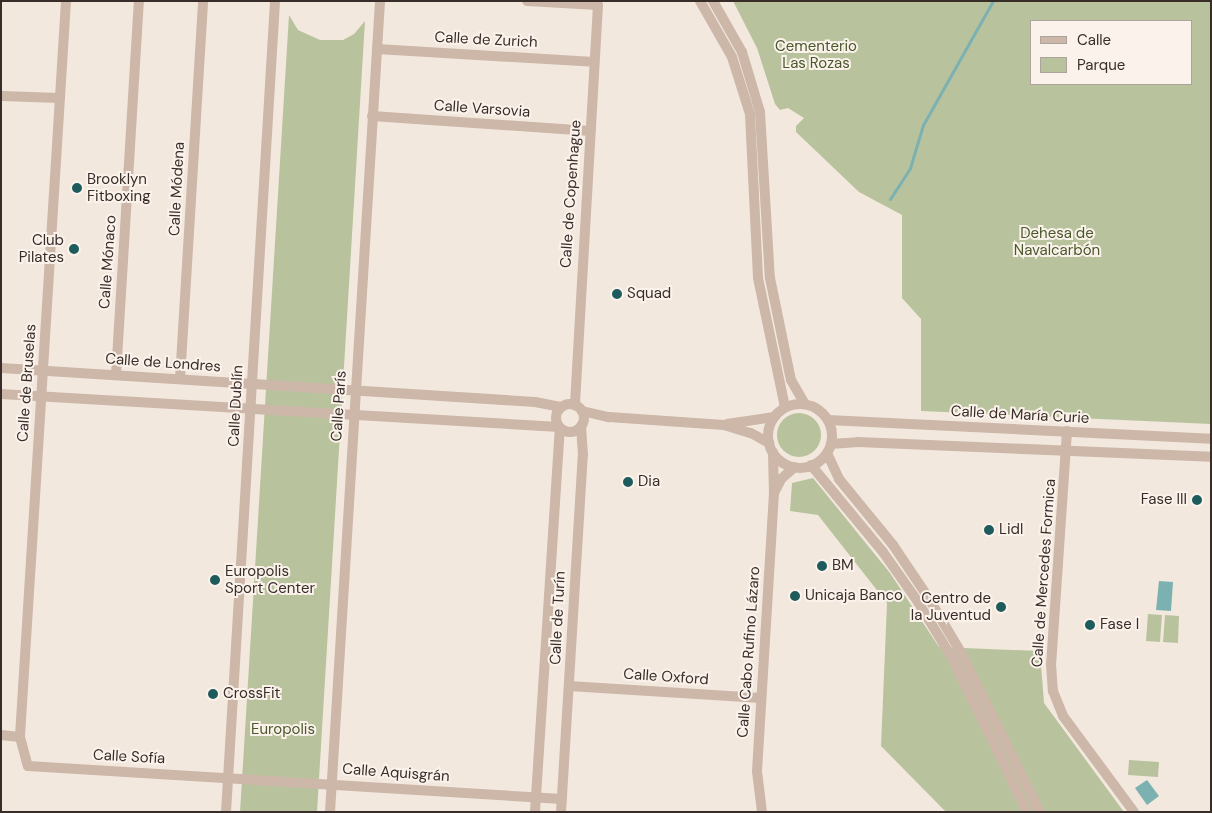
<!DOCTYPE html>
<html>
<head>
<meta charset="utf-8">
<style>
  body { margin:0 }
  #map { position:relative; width:1212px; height:813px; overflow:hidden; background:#f3e8de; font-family:"DM Sans",sans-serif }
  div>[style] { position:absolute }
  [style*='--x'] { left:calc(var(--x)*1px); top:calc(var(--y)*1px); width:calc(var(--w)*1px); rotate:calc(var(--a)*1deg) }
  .green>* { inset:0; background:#b8c39d }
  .round { border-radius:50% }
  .water>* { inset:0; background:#7cb1b1 }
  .stream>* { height:3px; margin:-1.5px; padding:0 1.5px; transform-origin:1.5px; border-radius:1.5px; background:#7cb1b1 }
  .street>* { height:10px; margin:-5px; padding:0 5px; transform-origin:5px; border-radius:5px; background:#ccb7a9 }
  .street>.ring { margin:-5px; padding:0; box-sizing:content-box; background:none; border:10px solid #ccb7a9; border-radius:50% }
  .dots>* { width:14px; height:14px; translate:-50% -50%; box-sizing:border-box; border:2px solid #fbf3eb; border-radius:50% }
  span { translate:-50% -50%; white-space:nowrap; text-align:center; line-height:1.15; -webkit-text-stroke:4px #fbf3eb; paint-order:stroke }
  .street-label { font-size:15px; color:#392d29 }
  .park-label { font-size:15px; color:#4a582c }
  .poi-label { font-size:15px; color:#392d29 }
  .left { translate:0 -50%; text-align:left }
  .right { translate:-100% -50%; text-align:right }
  .frame { position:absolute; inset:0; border:2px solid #392d29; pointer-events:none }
  .legend { position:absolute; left:1030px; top:20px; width:162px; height:65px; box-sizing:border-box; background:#fbf3eb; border:1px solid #ada49d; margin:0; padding:6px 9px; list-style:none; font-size:15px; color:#392d29 }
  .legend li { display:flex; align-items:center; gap:10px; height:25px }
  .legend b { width:25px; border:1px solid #ada49d }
</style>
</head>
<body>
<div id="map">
  <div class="green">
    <i style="clip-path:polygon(evenodd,733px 1px,1211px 1px,1211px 424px,921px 411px,921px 319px,902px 298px,902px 215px,859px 192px,796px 132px,796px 126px,804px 118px,788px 108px,780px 110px,775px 104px,757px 48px,733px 1px,1191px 21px,1191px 84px,1031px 84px,1031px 21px,1191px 21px)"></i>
    <i style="clip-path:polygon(289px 15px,298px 30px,320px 40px,343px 40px,354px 34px,365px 21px,317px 812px,240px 812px)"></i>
    <i class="round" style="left:777px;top:413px;width:44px;height:44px"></i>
    <i style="clip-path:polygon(813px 478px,890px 573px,939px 647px,1040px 651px,1044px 703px,1124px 812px,946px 812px,881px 746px,887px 603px,818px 515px,790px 511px,792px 483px)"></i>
    <i style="clip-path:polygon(1148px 614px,1162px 615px,1160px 642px,1146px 641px)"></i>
    <i style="clip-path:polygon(1165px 615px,1179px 616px,1178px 643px,1163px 642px)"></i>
    <i style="clip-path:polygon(1129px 760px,1159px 762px,1158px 777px,1128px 775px)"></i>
  </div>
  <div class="water">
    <i style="clip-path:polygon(1159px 581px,1173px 582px,1171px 611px,1156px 610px)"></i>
    <i style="clip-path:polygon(1147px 780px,1159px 796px,1147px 805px,1135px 788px)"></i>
  </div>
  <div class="stream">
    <i style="--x:890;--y:199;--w:37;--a:-57"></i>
    <i style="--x:910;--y:168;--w:45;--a:-73.2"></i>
    <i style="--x:923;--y:125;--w:142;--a:-60.6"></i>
  </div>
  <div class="street">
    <i style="--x:66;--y:1;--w:737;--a:93.58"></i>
    <i style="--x:20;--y:737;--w:30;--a:75"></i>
    <i style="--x:28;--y:766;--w:535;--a:3.54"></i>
    <i style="--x:527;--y:1;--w:71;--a:3.2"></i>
    <i style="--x:598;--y:5;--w:401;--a:93.3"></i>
    <i style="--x:700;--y:1;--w:64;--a:60.3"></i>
    <i style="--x:732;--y:57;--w:60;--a:72.5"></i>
    <i style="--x:750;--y:114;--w:164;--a:87.2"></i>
    <i style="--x:758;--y:278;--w:132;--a:78.2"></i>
    <i style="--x:713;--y:1;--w:59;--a:60.4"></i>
    <i style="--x:742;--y:52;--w:63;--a:73.3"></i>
    <i style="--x:760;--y:112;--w:166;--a:86.6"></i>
    <i style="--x:770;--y:278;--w:104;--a:78.4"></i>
    <i style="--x:791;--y:380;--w:28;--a:60"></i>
    <i style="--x:377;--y:49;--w:217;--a:3.4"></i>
    <i style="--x:1;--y:96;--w:59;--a:1.9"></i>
    <i style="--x:372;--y:116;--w:219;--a:3.9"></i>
    <i style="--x:1;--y:368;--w:535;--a:3.64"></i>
    <i style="--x:535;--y:402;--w:26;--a:11"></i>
    <i style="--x:116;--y:375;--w:375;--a:-86.5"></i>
    <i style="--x:180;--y:379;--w:379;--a:-86.5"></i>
    <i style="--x:1;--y:394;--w:559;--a:3.38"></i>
    <i class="ring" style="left:556px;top:404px;width:18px;height:18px"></i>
    <i class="ring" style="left:768px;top:404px;width:54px;height:54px"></i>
    <i style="--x:582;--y:411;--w:28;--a:13"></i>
    <i style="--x:609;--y:417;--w:115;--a:4"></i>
    <i style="--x:724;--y:425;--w:28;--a:17"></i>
    <i style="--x:751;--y:433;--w:21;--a:29"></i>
    <i style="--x:828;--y:420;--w:383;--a:2.8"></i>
    <i style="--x:727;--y:424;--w:48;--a:-8.5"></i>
    <i style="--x:1067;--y:431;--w:234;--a:93.9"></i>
    <i style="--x:1051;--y:664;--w:27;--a:86"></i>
    <i style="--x:1053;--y:691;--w:27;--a:68"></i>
    <i style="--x:1063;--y:716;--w:119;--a:53.5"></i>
    <i style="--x:831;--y:444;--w:27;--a:-4"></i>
    <i style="--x:858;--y:442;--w:353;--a:2.4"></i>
    <i style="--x:827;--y:453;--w:29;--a:65"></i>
    <i style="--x:839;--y:479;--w:85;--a:50.7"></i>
    <i style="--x:893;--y:545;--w:63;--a:56.1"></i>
    <i style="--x:928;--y:597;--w:63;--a:59.3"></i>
    <i style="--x:960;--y:651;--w:180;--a:63.6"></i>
    <i style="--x:811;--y:465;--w:113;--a:50.4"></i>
    <i style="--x:883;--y:552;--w:61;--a:55"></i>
    <i style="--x:918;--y:602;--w:63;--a:58.6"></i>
    <i style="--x:951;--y:656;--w:174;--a:64"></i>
    <i style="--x:775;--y:491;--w:13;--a:-63"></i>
    <i style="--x:781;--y:479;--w:18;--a:-41"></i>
    <i style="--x:569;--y:686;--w:192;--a:3.6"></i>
    <i style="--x:1;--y:735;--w:19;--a:6"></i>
    <i style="--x:226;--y:812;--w:812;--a:-86.54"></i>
    <i style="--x:330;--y:812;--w:813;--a:-86.47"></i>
    <i style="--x:535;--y:812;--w:385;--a:-86.3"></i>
    <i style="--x:561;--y:812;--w:358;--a:-86.5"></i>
    <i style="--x:583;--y:455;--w:29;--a:-94"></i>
    <i style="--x:762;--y:812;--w:41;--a:-97"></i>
    <i style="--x:757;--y:771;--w:278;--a:-86.5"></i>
    <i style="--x:774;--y:494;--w:42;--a:-91.4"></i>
  </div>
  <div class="dots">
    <i style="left:77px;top:188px;background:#1d5b5c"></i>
    <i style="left:74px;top:249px;background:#1d5b5c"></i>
    <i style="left:617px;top:294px;background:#1d5b5c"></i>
    <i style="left:628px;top:482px;background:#1d5b5c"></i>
    <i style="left:1197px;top:500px;background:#1d5b5c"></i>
    <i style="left:989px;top:530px;background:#1d5b5c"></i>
    <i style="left:822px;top:566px;background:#1d5b5c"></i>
    <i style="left:215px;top:580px;background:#1d5b5c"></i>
    <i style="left:795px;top:596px;background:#1d5b5c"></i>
    <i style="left:1001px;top:607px;background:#1d5b5c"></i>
    <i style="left:1090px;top:625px;background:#1d5b5c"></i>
    <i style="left:213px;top:694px;background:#1d5b5c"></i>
  </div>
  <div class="street-label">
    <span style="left:486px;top:40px;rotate:3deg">Calle de Zurich</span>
    <span style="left:482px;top:109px;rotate:4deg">Calle Varsovia</span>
    <span style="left:177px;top:189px;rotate:-87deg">Calle Módena</span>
    <span style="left:571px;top:194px;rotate:-86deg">Calle de Copenhague</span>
    <span style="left:108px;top:262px;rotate:-86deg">Calle Mónaco</span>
    <span style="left:163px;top:363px;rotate:4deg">Calle de Londres</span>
    <span style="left:27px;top:383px;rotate:-86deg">Calle de Bruselas</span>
    <span style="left:236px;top:406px;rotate:-87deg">Calle Dublín</span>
    <span style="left:339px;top:406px;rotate:-86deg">Calle París</span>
    <span style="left:1020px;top:415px;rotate:3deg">Calle de María Curie</span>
    <span style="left:1044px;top:573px;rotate:-86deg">Calle de Mercedes Formica</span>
    <span style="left:558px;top:618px;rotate:-87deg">Calle de Turín</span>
    <span style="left:749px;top:652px;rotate:-86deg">Calle Cabo Rufino Lázaro</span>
    <span style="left:666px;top:677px;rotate:4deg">Calle Oxford</span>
    <span style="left:129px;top:757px;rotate:3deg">Calle Sofía</span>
    <span style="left:396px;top:773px;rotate:4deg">Calle Aquisgrán</span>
  </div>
  <div class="park-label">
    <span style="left:816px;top:55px">Cementerio<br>Las Rozas</span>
    <span style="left:1057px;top:242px">Dehesa de<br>Navalcarbón</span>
    <span style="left:283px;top:730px">Europolis</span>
  </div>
  <div class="poi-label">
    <span class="left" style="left:87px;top:188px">Brooklyn<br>Fitboxing</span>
    <span class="right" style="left:64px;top:249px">Club<br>Pilates</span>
    <span class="left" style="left:627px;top:294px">Squad</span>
    <span class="left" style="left:638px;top:482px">Dia</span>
    <span class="right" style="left:1187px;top:500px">Fase III</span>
    <span class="left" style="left:999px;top:530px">Lidl</span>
    <span class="left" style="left:832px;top:566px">BM</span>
    <span class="left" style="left:225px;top:580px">Europolis<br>Sport Center</span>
    <span class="left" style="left:805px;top:596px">Unicaja Banco</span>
    <span class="right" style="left:991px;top:607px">Centro de<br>la Juventud</span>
    <span class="left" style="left:1100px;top:625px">Fase I</span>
    <span class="left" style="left:223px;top:694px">CrossFit</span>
  </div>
  <div class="frame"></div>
  <ul class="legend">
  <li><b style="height:6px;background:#ccb7a9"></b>Calle</li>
  <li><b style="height:14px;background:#b8c39d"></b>Parque</li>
  </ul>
</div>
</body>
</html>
